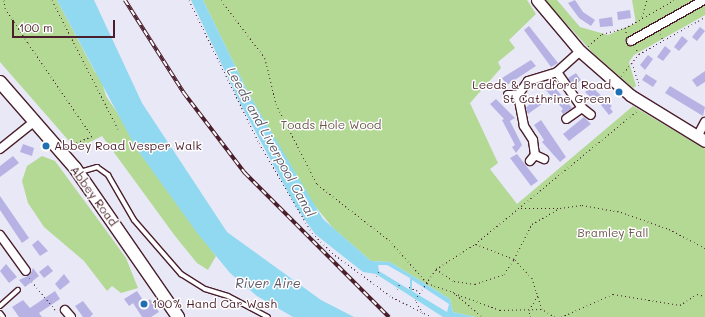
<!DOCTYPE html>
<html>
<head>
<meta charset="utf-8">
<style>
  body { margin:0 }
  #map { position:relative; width:705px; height:317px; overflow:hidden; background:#e9e8f7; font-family:Mali,sans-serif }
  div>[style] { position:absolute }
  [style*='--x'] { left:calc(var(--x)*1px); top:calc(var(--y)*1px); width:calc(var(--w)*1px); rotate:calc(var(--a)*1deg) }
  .green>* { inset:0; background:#b3d995 }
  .water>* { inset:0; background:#90d9f1 }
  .building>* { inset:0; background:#b6b3e4 }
  .path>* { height:1px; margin-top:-0.5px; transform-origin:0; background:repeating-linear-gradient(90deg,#4a1f2b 0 1px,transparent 0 4px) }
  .roads { filter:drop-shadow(1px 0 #4a1f2b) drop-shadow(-1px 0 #4a1f2b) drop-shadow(0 1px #4a1f2b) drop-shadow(0 -1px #4a1f2b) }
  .service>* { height:4px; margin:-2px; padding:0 2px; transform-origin:2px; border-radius:2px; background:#fff }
  .minor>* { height:8px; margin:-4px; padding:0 4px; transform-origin:4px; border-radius:4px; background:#fff }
  .secondary>* { height:11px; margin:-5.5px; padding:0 5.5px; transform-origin:5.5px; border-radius:5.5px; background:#fff }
  .primary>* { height:12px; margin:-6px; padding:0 6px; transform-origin:6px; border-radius:6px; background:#fff }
  .rail>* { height:3.5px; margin-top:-1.75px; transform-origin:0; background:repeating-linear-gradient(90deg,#fff 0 6px,#4a1f2b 0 12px); box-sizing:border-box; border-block:1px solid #4a1f2b }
  .dots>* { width:11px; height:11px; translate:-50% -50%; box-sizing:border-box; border:2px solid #fff; border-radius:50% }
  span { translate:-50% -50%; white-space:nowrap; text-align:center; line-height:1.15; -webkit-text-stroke:3px #fff; paint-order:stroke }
  .poi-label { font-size:12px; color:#4a1f2b }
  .right { translate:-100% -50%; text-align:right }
  .left { translate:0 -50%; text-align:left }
  .park-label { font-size:12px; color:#6a574b }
  .street-label { font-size:12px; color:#4a1f2b }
  .water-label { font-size:13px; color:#5f5766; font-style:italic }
  .scale { position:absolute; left:12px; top:20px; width:103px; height:18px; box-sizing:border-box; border:2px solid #4a1f2b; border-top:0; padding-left:5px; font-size:12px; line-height:14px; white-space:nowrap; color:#4a1f2b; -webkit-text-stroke:3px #fff; paint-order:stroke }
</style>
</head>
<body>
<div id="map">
  <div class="green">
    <i style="clip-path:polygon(0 0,57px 0,95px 72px,100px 76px,106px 96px,131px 133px,136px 148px,216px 256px,208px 270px,197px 263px,175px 236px,102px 136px,76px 149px,0 62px)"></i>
    <i style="clip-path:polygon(203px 0,527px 0,536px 14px,509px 40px,515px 48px,498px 62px,501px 68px,470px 103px,498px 163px,490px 169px,517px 204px,633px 106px,705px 149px,705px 317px,475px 317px,453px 312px,450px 299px,390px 262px,371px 261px,333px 228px,311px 201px,249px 94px)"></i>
    <i style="clip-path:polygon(545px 0,557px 0,580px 27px,608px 35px,636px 23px,632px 0,693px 0,628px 40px,631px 45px,705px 4px,705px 15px,634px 55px,629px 62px,636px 86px,633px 88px,593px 53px)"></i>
    <i style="clip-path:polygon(42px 156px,55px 161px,105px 229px,126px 258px,138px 288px,121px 293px,112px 286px,107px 291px,84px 261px,44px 227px,28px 203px,22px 181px,27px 166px)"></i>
  </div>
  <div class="water">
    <i style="clip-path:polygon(57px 0,94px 0,142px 103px,227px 232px,321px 300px,354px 317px,293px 317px,257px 296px,230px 273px,198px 234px,136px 148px)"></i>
    <i style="clip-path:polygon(evenodd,191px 0,203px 0,249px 94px,323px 219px,371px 261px,390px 262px,450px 299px,453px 312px,475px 317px,443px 317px,376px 274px,363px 272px,315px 234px,296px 207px,240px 103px,191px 0,378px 265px,387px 265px,410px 278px,410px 290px,379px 271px,378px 265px,191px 0,412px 280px,449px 304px,447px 312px,412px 291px,412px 280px)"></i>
  </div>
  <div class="building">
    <i style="clip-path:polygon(575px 0,583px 12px,595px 20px,591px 26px,579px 18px,568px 3px)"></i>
    <i style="clip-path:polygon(630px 10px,631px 18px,618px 20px,617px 12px)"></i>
    <i style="clip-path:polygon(612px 17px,613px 26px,600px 27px,599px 19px)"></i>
    <i style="clip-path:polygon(529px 26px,558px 63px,551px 67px,524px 30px)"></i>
    <i style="clip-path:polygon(700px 27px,705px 31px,697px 41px,692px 37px)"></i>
    <i style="clip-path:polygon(682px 36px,688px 41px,679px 51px,674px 47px)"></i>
    <i style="clip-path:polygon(665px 46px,671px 51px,663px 61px,657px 57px)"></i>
    <i style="clip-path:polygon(648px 55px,653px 59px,645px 70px,640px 65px)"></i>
    <i style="clip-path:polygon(531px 60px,536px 66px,507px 85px,502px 78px)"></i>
    <i style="clip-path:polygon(705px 71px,705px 82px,697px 87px,692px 80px)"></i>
    <i style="clip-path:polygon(576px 73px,581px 80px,573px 86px,568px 78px)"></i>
    <i style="clip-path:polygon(646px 74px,657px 81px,653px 87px,642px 80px)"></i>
    <i style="clip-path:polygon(550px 82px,572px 108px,563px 114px,561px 111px,563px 109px,543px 87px)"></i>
    <i style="clip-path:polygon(670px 86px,705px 107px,703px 116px,665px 93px)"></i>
    <i style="clip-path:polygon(592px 87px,612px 106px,610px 108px,613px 112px,609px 115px,597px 100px,595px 102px,585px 92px)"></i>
    <i style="clip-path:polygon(536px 97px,542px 104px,528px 114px,526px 108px)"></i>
    <i style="clip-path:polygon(496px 99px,515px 118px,510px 121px,522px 145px,516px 153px,512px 147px,515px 145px,502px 120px,504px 119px,490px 104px)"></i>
    <i style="clip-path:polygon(584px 117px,591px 124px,569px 141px,563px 134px)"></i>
    <i style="clip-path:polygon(541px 120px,566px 157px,560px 162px,542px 142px,544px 140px,534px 125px)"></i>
    <i style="clip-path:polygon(23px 144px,34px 148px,32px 156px,20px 152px)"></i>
    <i style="clip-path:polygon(517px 154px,538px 181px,531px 186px,510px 158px)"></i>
    <i style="clip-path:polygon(13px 156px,19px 163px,0 177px,0 166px)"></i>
    <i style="clip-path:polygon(0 196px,29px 238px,22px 243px,0 210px)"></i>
    <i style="clip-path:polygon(38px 240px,48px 251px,40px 256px,32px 245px)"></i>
    <i style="clip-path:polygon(6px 264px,17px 277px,9px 283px,0 271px)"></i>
    <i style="clip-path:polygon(48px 265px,53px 271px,44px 278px,39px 272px)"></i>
    <i style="clip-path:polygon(33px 268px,39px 276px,25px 287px,19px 280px,30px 275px)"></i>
    <i style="clip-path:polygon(64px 274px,70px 282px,60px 290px,55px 284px)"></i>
    <i style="clip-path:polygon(55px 291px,60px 299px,39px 313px,42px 317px,19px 317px,12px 307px,23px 300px,30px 308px)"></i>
    <i style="clip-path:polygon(137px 291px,145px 303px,150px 299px,159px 312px,151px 317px,142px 317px,133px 303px,129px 306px,124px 299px)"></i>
    <i style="clip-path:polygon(83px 301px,93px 314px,90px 317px,83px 317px,75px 306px)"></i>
  </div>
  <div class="path">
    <i style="--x:4;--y:0;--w:8;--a:83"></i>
    <i style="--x:5;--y:8;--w:42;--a:56.7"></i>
    <i style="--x:28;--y:43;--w:113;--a:55.5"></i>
    <i style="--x:92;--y:136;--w:25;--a:157"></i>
    <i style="--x:52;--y:0;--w:145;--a:62.9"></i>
    <i style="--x:189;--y:0;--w:159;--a:63.9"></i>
    <i style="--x:259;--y:143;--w:104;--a:59.5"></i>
    <i style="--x:312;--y:233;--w:32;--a:44"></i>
    <i style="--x:335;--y:255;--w:71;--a:36.4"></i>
    <i style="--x:392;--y:297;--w:45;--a:26.6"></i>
    <i style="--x:221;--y:0;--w:73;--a:52.8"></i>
    <i style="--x:265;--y:58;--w:47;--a:76.6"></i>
    <i style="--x:276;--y:104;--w:90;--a:62.9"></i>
    <i style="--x:317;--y:184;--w:91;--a:37.9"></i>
    <i style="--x:389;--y:240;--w:57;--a:48.5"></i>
    <i style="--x:427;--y:283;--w:28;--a:19"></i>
    <i style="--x:453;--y:292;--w:39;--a:40"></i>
    <i style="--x:642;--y:17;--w:18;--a:-74"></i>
    <i style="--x:625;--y:28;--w:56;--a:-29.7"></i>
    <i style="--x:660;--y:34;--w:7;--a:63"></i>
    <i style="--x:588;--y:46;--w:18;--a:-41"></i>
    <i style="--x:602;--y:34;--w:23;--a:-15"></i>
    <i style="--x:624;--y:28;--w:7;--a:63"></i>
    <i style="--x:639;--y:54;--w:76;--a:-29.3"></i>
    <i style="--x:632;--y:63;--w:23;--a:72"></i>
    <i style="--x:639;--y:85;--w:4;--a:124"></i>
    <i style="--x:621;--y:76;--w:28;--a:-51"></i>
    <i style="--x:639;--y:54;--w:8;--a:-120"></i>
    <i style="--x:521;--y:208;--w:38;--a:0"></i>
    <i style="--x:436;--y:269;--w:22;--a:34"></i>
    <i style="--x:454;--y:281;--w:21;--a:8"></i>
    <i style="--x:475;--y:284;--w:31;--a:-19"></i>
    <i style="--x:504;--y:274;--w:18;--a:-56"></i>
    <i style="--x:514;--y:259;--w:41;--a:-158.5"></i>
    <i style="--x:376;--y:276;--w:7;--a:-56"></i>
    <i style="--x:29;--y:278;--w:44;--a:50.5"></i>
    <i style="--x:409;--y:287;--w:12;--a:24"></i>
    <i style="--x:397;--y:289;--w:7;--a:-63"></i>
    <i style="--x:454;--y:293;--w:49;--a:20.3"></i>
    <i style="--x:500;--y:310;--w:42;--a:-1.4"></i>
    <i style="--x:423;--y:313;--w:15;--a:-122"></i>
    <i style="--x:415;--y:300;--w:37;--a:-56"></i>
    <i style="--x:436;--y:269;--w:46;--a:-32.7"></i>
    <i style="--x:475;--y:244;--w:210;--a:-39.4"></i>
    <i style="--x:530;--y:317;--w:7;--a:-98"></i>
    <i style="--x:529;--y:310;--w:17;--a:-59"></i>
    <i style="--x:555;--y:317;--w:15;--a:-148"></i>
    <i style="--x:542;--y:309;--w:33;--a:-108"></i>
    <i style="--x:532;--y:278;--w:26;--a:-133"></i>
    <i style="--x:514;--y:259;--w:39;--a:-63"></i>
    <i style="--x:532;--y:224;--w:32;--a:-30"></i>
    <i style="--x:560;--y:208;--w:22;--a:-8"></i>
    <i style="--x:582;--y:205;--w:40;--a:10"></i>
    <i style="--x:621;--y:212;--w:51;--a:19.5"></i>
    <i style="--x:669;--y:229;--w:41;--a:27.8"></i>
    <i style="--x:561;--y:317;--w:57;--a:-23.9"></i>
    <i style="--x:613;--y:294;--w:68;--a:9.3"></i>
    <i style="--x:680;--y:305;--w:20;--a:-33"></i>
    <i style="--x:697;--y:294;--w:8;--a:14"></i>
  </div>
  <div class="roads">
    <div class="service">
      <i style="--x:80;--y:172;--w:18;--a:-16"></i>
      <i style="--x:97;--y:167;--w:14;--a:36"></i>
      <i style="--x:108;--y:175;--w:52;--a:60"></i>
      <i style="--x:134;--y:220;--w:72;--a:49"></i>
      <i style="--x:181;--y:274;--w:28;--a:32"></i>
      <i style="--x:205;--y:289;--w:24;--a:17"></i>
      <i style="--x:228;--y:296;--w:45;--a:27.7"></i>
      <i style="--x:0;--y:306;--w:24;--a:-42"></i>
      <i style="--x:0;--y:313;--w:5;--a:53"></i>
    </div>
    <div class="minor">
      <i style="--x:631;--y:41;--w:84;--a:-29.3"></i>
      <i style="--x:557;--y:72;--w:44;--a:55.2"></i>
      <i style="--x:582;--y:108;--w:19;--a:145"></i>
      <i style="--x:508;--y:95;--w:10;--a:0"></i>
      <i style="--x:582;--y:108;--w:11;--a:38"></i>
      <i style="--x:697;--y:137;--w:17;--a:-62"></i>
      <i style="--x:0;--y:149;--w:45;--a:-38.7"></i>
      <i style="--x:535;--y:155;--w:15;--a:-98"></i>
      <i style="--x:533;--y:140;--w:17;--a:-123"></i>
      <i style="--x:524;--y:126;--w:32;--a:-101"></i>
      <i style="--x:518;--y:95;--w:17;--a:-54"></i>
      <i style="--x:528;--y:81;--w:30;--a:-17"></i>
      <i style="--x:557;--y:72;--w:31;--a:-42"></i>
      <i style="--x:530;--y:161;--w:8;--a:-50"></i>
      <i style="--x:535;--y:155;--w:10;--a:24"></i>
      <i style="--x:0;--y:235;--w:44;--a:54.2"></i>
      <i style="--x:65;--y:310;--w:9;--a:49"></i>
    </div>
    <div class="secondary">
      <i style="--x:537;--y:0;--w:67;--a:49.9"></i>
      <i style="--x:580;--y:51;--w:67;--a:41.3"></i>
      <i style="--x:630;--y:95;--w:88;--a:31.5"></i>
    </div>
    <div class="primary">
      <i style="--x:0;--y:82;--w:114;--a:48.9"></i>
      <i style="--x:75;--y:168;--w:181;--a:55.3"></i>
    </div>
  </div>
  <div class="rail">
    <i style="--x:125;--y:0;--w:110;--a:57.6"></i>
    <i style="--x:184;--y:93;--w:101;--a:52.7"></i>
    <i style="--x:245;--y:173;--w:204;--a:45"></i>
  </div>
  <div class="dots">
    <i style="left:619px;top:92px;background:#1f6fb2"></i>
    <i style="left:46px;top:146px;background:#1f6fb2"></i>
    <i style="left:144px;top:304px;background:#1f6fb2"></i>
  </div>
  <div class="poi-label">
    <span class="right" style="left:611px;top:92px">Leeds &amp; Bradford Road<br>St Cathrine Green</span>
    <span class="left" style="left:54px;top:146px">Abbey Road Vesper Walk</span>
    <span class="left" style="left:152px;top:304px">100% Hand Car Wash</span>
  </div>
  <div class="park-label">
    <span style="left:331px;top:125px">Toads Hole Wood</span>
    <span style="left:613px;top:233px">Bramley Fall</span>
  </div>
  <div class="street-label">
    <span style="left:94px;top:196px;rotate:54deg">Abbey Road</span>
  </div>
  <div class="water-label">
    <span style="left:271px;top:142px;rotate:61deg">Leeds and Liverpool Canal</span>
    <span style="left:268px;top:283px">River Aire</span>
  </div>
  <div class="scale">100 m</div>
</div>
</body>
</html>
